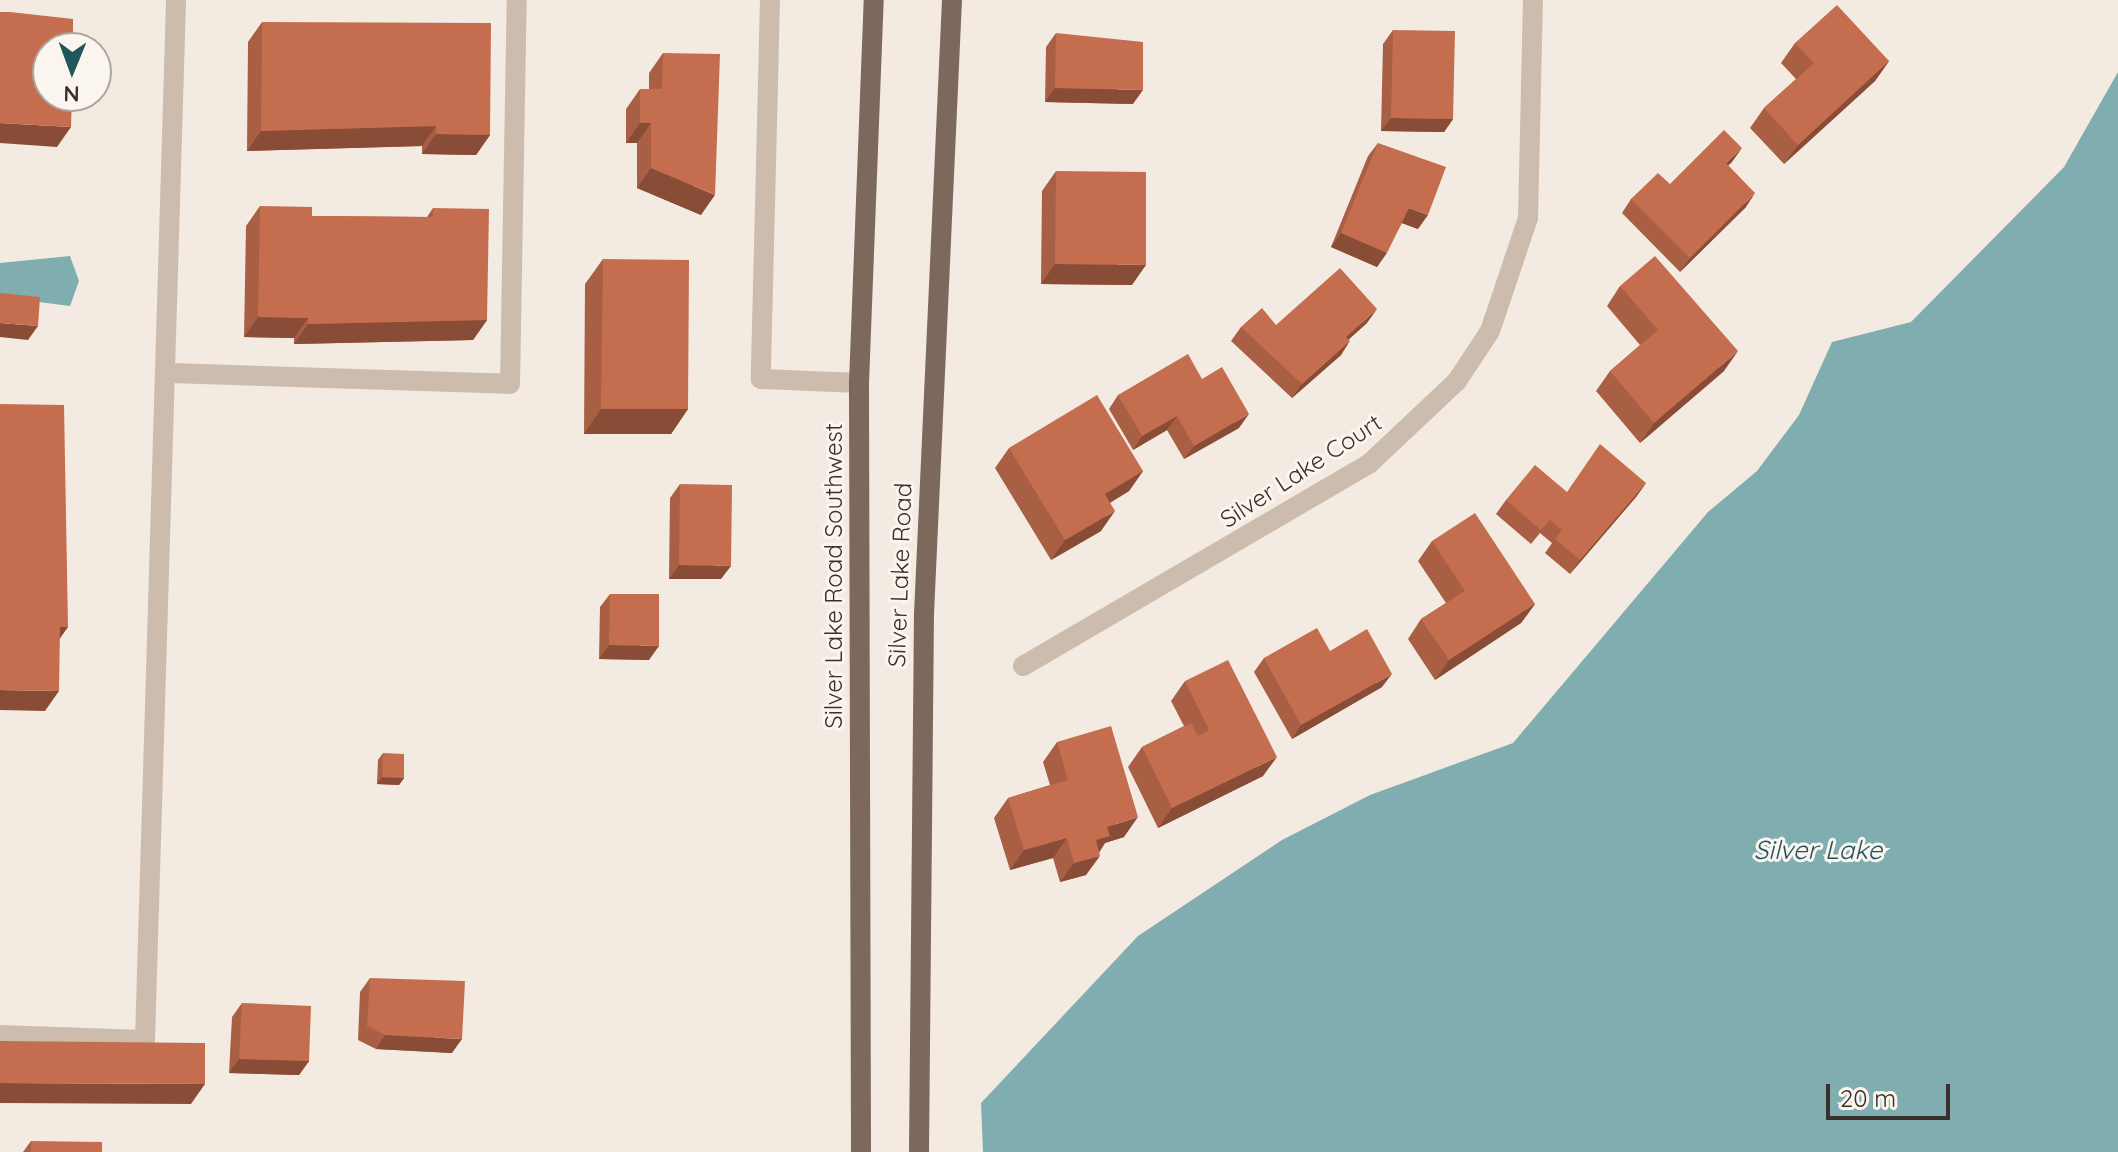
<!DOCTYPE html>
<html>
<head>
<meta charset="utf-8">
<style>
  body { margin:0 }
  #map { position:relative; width:2118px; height:1152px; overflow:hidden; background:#f3ebe1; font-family:Quicksand,sans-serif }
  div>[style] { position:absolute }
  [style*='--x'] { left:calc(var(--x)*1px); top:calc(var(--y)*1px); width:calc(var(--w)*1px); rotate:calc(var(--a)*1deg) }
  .water>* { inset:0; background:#80adb0 }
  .minor>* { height:20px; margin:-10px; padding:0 10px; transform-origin:10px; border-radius:10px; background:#ccbcad }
  .major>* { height:20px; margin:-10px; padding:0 10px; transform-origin:10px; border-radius:10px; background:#7c685d }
  .wall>* { inset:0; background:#a95f44 }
  .shaded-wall>* { inset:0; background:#894d37 }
  .building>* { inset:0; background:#c46e4f }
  span { translate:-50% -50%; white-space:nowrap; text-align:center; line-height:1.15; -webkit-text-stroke:6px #faf5ee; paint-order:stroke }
  .street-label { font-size:24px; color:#3a302b }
  .water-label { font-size:26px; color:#21565c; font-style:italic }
  .north { position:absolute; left:32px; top:32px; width:80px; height:80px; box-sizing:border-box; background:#faf5ee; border:2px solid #ada6a0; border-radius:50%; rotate:181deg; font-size:22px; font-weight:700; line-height:32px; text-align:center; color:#3a302b }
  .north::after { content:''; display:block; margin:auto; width:28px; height:36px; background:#21565c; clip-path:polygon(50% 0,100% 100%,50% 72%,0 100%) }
  .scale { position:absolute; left:1826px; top:1084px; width:124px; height:36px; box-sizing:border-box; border:4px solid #3a302b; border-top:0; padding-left:10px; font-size:24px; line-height:28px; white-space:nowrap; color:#3a302b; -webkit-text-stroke:6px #faf5ee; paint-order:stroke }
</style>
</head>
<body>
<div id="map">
  <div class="water">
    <i style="clip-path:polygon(2118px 72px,2118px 1152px,983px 1152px,981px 1103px,1138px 936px,1282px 840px,1370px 795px,1513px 743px,1708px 512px,1757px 471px,1799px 415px,1832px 342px,1911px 322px,2064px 167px)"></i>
    <i style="clip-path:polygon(70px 256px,79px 281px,70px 306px,0 297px,0 263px)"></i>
  </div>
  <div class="minor">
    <i style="--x:770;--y:0;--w:379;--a:91.4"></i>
    <i style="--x:761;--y:379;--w:98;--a:2.3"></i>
    <i style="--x:169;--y:373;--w:341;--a:1.8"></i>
    <i style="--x:510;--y:384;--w:384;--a:-89"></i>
    <i style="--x:1023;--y:666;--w:402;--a:-30.3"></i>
    <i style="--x:1370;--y:463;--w:120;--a:-43.3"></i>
    <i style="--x:1457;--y:381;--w:60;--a:-56.6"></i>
    <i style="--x:1490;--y:331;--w:119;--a:-71.4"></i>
    <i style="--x:1528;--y:218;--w:218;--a:-88.7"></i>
    <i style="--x:0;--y:1035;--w:145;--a:2"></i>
    <i style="--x:145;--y:1040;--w:1040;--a:-88.29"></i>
  </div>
  <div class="major">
    <i style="--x:861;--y:1152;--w:769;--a:-90.15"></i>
    <i style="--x:859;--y:383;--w:383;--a:-87.8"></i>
    <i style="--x:919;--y:1152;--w:538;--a:-89.47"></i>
    <i style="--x:924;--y:614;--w:615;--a:-87.39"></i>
  </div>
  <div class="wall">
    <i style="clip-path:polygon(262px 22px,490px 135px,476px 155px,422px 154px,422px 146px,247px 151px,248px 42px)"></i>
    <i style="clip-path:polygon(1393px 30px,1453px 119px,1444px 132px,1381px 131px,1383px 44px)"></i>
    <i style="clip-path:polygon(1056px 33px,1133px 104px,1045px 102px,1046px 47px)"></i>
    <i style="clip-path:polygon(1795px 43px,1889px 61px,1875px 81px,1784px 164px,1750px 128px,1764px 108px,1796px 79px,1781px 63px)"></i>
    <i style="clip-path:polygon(663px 53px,701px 215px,637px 188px,637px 143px,626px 143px,626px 109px,640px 89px,649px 89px,649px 73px)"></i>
    <i style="clip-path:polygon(1378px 143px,1418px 229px,1402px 223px,1377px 267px,1331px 247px,1368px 156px)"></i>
    <i style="clip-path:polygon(1732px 162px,1728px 165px,1746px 207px,1680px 272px,1622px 213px,1631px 199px)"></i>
    <i style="clip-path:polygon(1056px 171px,1132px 285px,1041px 284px,1042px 191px)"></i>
    <i style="clip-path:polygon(260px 206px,312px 216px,427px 217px,433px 208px,487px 320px,473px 340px,294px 344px,294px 338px,244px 337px,246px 226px)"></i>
    <i style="clip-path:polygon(603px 259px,688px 409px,671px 434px,584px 434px,585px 284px)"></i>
    <i style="clip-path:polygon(1620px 286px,1724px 371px,1640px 443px,1596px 391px,1610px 371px,1640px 345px,1607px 306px)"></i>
    <i style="clip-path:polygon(1367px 323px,1349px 339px,1341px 355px,1292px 398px,1231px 341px,1241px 327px)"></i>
    <i style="clip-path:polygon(1202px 379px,1239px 428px,1184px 459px,1167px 430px,1133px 450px,1109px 409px,1118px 395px)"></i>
    <i style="clip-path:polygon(1009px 448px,1143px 471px,1129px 491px,1110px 503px,1101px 531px,1051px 560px,995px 468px)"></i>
    <i style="clip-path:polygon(1646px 483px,1636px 497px,1570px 574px,1545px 553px,1552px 543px,1540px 533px,1531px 544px,1496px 514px,1506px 500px)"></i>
    <i style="clip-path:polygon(680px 484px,721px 579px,669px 579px,670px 498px)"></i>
    <i style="clip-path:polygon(1432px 541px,1535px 604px,1521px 623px,1435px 680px,1408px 639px,1421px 619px,1446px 603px,1418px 561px)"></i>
    <i style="clip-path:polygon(610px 594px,649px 660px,599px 659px,600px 607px)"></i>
    <i style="clip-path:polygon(1330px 651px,1382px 687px,1292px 739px,1254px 672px,1264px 658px)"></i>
    <i style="clip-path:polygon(1185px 681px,1263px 776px,1158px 828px,1128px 767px,1142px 747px,1184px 726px,1171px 701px)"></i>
    <i style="clip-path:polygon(1057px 742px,1124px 837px,1105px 843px,1086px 875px,1060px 882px,1053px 858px,1010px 870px,994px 818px,1008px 798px,1050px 785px,1043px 762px)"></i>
    <i style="clip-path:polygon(383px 753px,404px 778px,399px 785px,377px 784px,378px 760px)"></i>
    <i style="clip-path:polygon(370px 978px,452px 1053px,376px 1049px,358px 1040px,360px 992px)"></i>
    <i style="clip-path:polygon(242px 1003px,309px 1061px,299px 1075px,229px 1073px,232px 1017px)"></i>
    <i style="clip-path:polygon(31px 1141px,102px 1152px,23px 1152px)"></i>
  </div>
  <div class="shaded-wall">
    <i style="clip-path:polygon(1889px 61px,1875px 81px,1784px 164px,1798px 145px)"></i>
    <i style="clip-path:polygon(1055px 88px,1143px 90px,1133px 104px,1045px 102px)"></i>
    <i style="clip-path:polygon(1391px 118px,1453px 119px,1444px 132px,1381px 131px)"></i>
    <i style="clip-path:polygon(0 123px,71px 127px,57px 147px,0 143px)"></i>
    <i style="clip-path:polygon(640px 123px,651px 123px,637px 143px,626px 143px)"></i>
    <i style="clip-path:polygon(436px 126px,422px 146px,247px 151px,261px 131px)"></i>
    <i style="clip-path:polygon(436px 134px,490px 135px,476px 155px,422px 154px)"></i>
    <i style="clip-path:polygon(1742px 148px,1732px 162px,1716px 177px,1726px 163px)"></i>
    <i style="clip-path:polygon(651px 168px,715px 195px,701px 215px,637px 188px)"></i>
    <i style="clip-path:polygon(1755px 193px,1746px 207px,1680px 272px,1690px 258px)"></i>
    <i style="clip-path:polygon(1409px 208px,1428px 215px,1418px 229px,1399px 222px)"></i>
    <i style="clip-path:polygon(1341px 233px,1387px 253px,1377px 267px,1331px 247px)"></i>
    <i style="clip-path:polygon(1055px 264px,1146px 265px,1132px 285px,1041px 284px)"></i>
    <i style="clip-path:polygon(1377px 309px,1367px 323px,1337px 350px,1346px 337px)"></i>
    <i style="clip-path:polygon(258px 317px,308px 318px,294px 338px,244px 337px)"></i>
    <i style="clip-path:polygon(487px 320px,473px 340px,294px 344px,308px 324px)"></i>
    <i style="clip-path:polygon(0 323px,38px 326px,28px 340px,0 337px)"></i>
    <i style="clip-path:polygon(1350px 341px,1341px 355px,1292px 398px,1302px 384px)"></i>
    <i style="clip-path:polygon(1738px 351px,1724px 371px,1640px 443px,1654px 423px)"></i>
    <i style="clip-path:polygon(601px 409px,688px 409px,671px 434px,584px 434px)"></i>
    <i style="clip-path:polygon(1249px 414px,1239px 428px,1184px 459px,1194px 446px)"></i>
    <i style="clip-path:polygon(1177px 416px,1167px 430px,1133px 450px,1142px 436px)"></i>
    <i style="clip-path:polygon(1143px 471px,1129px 491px,1091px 514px,1105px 494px)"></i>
    <i style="clip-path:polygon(1646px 483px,1636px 497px,1570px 574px,1580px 560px)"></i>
    <i style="clip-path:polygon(1115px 511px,1101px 531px,1051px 560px,1065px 540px)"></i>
    <i style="clip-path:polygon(679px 565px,731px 566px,721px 579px,669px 579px)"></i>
    <i style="clip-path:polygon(1535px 604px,1521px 623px,1435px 680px,1449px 660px)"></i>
    <i style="clip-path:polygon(60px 627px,68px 627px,54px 647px)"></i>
    <i style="clip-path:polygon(609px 645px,659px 646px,649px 660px,599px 659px)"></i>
    <i style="clip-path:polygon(1392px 674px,1382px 687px,1292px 739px,1301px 725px)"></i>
    <i style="clip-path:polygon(0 690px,59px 691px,45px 711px,0 710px)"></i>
    <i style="clip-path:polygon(1277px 757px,1263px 776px,1158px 828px,1172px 808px)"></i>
    <i style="clip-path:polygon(382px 777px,404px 778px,399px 785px,377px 784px)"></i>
    <i style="clip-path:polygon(1138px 817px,1124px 837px,1105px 843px,1096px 856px,1082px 860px,1107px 827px)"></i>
    <i style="clip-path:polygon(1067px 838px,1053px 858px,1010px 870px,1024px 850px)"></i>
    <i style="clip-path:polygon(1100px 856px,1086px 875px,1060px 882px,1074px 863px)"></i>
    <i style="clip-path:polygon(385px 1035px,462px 1039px,452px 1053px,376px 1049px)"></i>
    <i style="clip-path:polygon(239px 1059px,309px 1061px,299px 1075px,229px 1073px)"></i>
    <i style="clip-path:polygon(0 1083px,205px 1084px,191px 1104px,0 1103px)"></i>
  </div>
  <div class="building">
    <i style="clip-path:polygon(1837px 5px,1889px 61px,1798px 145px,1764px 108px,1814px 63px,1795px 43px)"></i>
    <i style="clip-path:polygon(0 12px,10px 12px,73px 19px,73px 48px,48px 48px,48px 96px,72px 96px,71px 127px,0 123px)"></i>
    <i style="clip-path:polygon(262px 22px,491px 23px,490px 135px,436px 134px,436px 126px,261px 131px)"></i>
    <i style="clip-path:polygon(1393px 30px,1455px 31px,1453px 119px,1391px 118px)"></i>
    <i style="clip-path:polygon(1056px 33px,1143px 42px,1143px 90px,1055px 88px)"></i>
    <i style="clip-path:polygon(663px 53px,720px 54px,715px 195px,651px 168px,651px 123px,640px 123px,640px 89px,662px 89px)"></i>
    <i style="clip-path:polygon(1724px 130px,1742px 148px,1726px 163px,1755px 193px,1690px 258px,1631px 199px,1658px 173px,1670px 184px)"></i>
    <i style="clip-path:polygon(1378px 143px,1446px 167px,1428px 215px,1409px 208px,1387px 253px,1341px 233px)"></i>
    <i style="clip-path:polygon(1056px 171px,1146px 172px,1146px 265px,1055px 264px)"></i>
    <i style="clip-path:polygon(260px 206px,312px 207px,312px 216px,433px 217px,433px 208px,489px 209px,487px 320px,308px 324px,308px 318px,258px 317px)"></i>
    <i style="clip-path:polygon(1655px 256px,1738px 351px,1654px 423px,1610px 371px,1658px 330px,1620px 286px)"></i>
    <i style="clip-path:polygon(603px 259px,689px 260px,688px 409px,601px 409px)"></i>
    <i style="clip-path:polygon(1340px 268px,1377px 309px,1346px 337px,1350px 341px,1302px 384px,1241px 327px,1262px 308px,1276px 325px)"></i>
    <i style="clip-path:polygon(0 293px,40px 297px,38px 326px,0 323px)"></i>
    <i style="clip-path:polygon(1188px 354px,1202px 379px,1222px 367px,1249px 414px,1194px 446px,1177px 416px,1142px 436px,1118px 395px)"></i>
    <i style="clip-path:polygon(1097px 395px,1143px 471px,1105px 494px,1115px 511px,1065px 540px,1009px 448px)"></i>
    <i style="clip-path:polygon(0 404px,64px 405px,68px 627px,60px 627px,59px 691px,0 690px)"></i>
    <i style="clip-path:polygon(1600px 444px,1646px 483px,1580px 560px,1555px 539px,1562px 530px,1550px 520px,1541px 530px,1506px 500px,1535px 465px,1567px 492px)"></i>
    <i style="clip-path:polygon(680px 484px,732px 485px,731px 566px,679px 565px)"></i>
    <i style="clip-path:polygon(1475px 513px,1535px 604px,1449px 660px,1421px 619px,1465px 591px,1432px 541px)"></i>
    <i style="clip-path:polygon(610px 594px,659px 594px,659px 646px,609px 645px)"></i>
    <i style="clip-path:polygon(1317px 628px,1330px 651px,1367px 629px,1392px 674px,1301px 725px,1264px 658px)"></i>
    <i style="clip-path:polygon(1228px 660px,1277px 757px,1172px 808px,1142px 747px,1191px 723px,1198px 736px,1209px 730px,1185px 681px)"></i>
    <i style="clip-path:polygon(1111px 726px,1138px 817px,1107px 827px,1110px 836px,1096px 840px,1100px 856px,1074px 863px,1067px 838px,1024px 850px,1008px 798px,1068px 780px,1057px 742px)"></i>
    <i style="clip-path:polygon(383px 753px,404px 754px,404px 778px,382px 777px)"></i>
    <i style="clip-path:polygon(370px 978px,465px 981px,462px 1039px,385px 1035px,367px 1026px)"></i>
    <i style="clip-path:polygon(242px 1003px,311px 1006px,309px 1061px,239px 1059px)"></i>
    <i style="clip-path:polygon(0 1041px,205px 1043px,205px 1084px,0 1083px)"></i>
    <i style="clip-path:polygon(31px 1141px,102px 1142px,102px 1152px,31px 1152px)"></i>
  </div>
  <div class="street-label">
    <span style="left:1301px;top:471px;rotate:-33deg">Silver Lake Court</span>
    <span style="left:900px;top:575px;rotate:-88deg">Silver Lake Road</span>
    <span style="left:834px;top:576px;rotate:-90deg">Silver Lake Road Southwest</span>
  </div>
  <div class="water-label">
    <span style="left:1818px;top:850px">Silver Lake</span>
  </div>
  <div class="north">N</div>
  <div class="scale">20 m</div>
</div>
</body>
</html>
